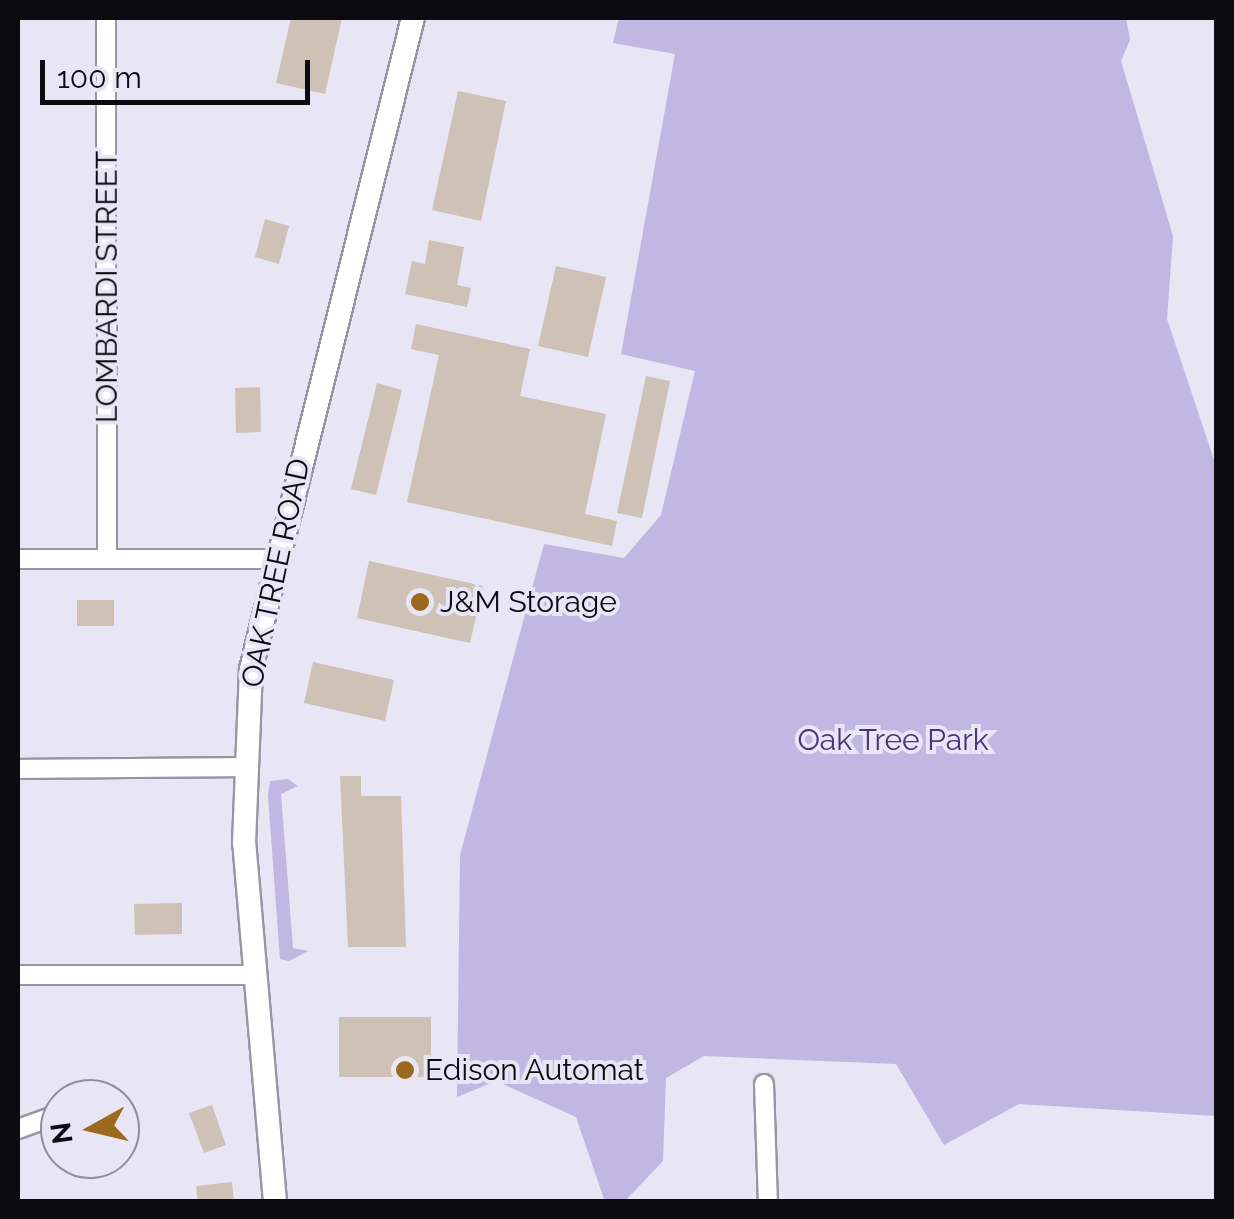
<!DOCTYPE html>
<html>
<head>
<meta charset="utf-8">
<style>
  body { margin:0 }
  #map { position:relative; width:1234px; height:1219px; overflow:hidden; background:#e8e5f5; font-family:Raleway,sans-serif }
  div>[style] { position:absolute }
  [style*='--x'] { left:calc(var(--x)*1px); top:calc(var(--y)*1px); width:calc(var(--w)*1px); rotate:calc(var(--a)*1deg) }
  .green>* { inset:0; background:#c0b7e2 }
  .building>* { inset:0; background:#cdc2b5 }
  .roads { filter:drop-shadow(2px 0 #9795a4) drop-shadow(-2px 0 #9795a4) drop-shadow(0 2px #9795a4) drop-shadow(0 -2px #9795a4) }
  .minor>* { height:18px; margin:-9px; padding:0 9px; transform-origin:9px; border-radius:9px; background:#fff }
  .major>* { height:22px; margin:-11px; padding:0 11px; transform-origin:11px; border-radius:11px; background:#fff }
  .dots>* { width:28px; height:28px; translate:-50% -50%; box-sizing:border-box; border:5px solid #e8e5f5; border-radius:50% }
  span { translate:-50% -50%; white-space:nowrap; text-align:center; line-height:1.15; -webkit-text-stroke:8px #e8e5f5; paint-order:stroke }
  .street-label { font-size:30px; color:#0c0b11 }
  .poi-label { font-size:30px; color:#0c0b11 }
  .left { translate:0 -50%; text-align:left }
  .park-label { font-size:30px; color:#49337a }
  .frame { position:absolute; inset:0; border:20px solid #0c0b11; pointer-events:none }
  .north { position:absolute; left:40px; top:1079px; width:100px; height:100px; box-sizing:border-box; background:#e8e5f5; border:2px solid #908e9a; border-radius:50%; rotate:262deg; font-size:28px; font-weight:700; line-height:40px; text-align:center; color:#0c0b11 }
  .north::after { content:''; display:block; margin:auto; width:35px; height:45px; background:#9c691e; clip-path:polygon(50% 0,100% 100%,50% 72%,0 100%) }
  .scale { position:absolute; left:40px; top:60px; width:270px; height:45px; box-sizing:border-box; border:5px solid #0c0b11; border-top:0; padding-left:12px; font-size:30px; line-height:35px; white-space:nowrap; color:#0c0b11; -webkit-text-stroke:8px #e8e5f5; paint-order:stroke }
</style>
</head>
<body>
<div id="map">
  <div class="green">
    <i style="clip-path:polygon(619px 18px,1126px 18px,1130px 40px,1121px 61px,1173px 236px,1167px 319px,1216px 466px,1216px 1116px,1019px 1104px,944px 1145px,896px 1064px,704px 1056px,666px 1078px,663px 1161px,625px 1201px,605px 1202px,576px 1117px,496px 1081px,457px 1097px,460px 855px,544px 544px,624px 558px,661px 515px,695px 371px,621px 354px,675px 54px,613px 43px)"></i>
    <i style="clip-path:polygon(288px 779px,298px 786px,281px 794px,293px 948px,308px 951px,289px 961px,280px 959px,268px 796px,270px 781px)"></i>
  </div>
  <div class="building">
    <i style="clip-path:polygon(291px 18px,342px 18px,325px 94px,276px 83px)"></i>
    <i style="clip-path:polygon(458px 91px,506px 101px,481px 221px,432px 210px)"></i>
    <i style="clip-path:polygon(265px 219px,289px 226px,279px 264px,255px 257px)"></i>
    <i style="clip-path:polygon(429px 240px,464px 247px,457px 285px,471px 288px,467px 307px,405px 294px,412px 261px,425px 264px)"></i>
    <i style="clip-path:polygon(556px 266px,606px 277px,588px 357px,538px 346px)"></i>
    <i style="clip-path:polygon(416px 324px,530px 349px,520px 396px,606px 414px,585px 514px,617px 521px,612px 546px,407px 502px,439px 355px,411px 349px)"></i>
    <i style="clip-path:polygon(646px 376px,670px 381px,642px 518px,617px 513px)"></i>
    <i style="clip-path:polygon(377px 383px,402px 390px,376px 495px,351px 489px)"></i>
    <i style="clip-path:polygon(260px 387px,261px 432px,236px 433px,235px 388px)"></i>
    <i style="clip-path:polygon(369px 561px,483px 586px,470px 643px,357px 618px)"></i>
    <i style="clip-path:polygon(77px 600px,114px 600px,114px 626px,77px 626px)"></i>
    <i style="clip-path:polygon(313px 662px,394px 680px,385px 721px,304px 703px)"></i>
    <i style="clip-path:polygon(340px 776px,361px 776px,361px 796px,401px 796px,406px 947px,348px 947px)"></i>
    <i style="clip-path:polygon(182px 903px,182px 934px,135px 935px,134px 904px)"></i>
    <i style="clip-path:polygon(339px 1017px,431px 1017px,431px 1077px,339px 1077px)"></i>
    <i style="clip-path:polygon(212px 1105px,226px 1145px,204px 1153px,189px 1113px)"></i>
    <i style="clip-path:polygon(232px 1182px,234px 1202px,198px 1202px,196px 1186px)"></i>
  </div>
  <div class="roads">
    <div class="minor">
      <i style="--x:106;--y:18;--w:539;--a:89.89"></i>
      <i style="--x:18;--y:559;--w:255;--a:0"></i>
      <i style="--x:18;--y:769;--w:225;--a:-0.5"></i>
      <i style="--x:18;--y:975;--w:235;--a:0"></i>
      <i style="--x:764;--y:1084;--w:118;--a:88.1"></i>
      <i style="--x:101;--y:1099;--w:3;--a:-18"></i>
      <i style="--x:18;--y:1129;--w:45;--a:-19.7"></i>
    </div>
    <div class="major">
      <i style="--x:275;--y:1202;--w:360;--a:-94.9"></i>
      <i style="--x:244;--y:843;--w:174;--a:-87.7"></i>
      <i style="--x:251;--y:669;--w:671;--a:-76.03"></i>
    </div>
  </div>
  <div class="dots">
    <i style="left:420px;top:602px;background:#9c691e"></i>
    <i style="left:405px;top:1070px;background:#9c691e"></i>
  </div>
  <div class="street-label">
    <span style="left:107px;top:287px;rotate:-90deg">LOMBARDI STREET</span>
    <span style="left:276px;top:573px;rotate:-78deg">OAK TREE ROAD</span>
  </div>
  <div class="poi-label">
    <span class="left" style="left:440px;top:602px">J&amp;M Storage</span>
    <span class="left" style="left:425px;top:1070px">Edison Automat</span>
  </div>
  <div class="park-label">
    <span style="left:893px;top:740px">Oak Tree Park</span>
  </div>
  <div class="frame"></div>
  <div class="north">N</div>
  <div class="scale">100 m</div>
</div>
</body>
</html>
